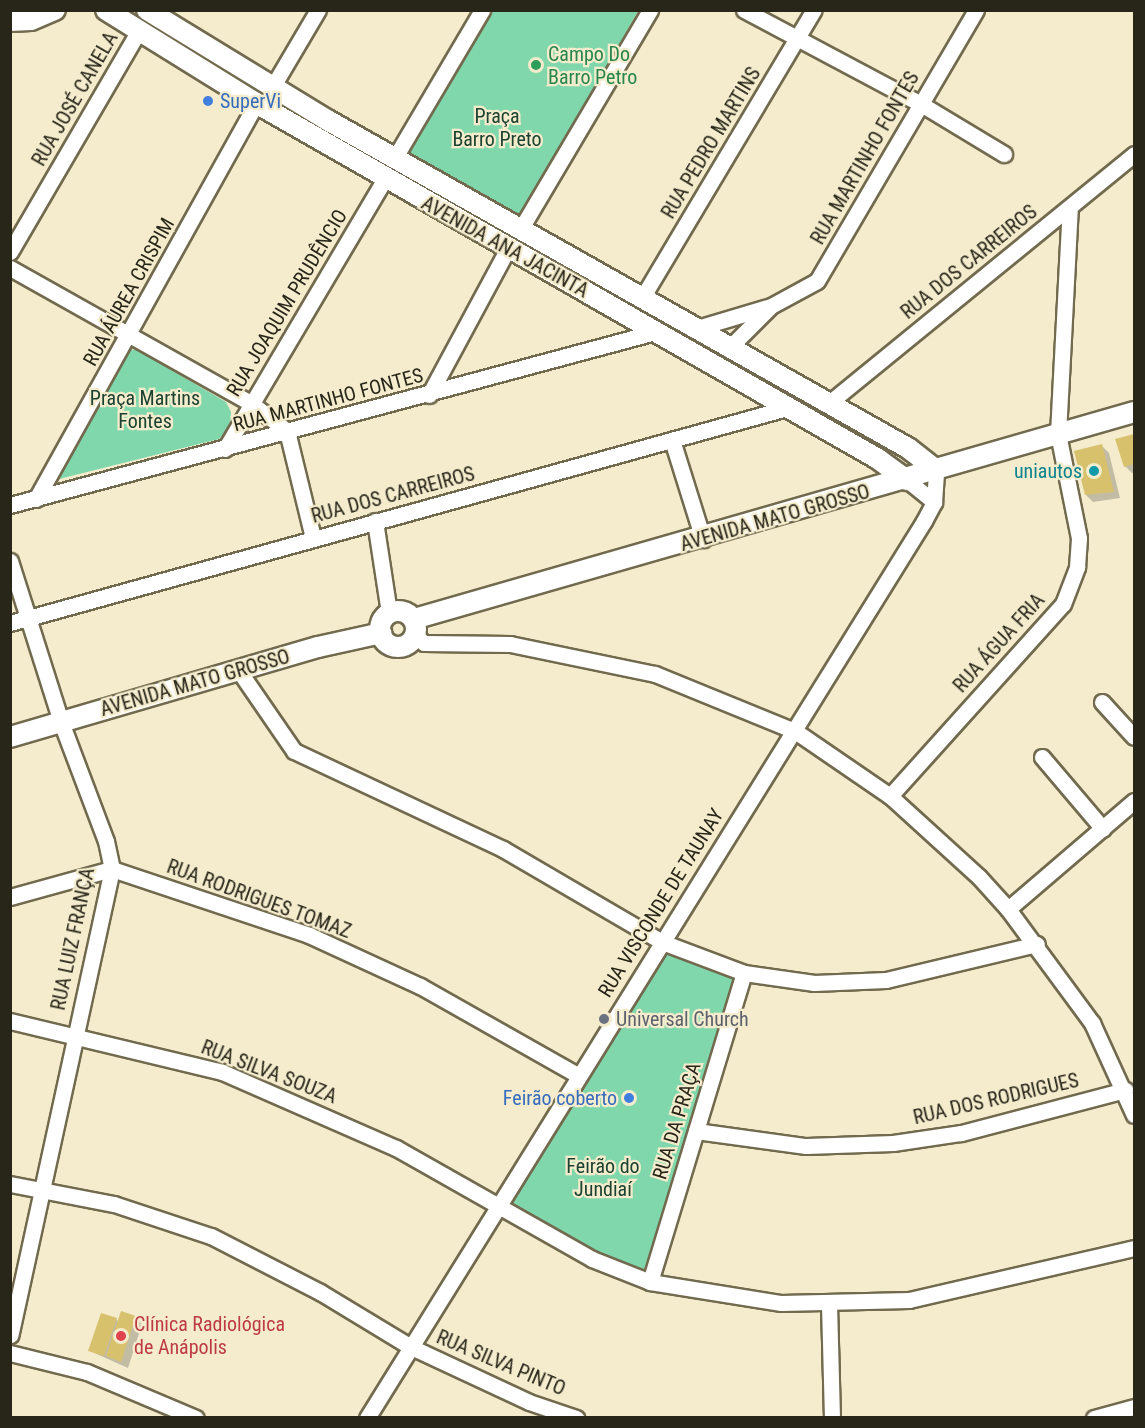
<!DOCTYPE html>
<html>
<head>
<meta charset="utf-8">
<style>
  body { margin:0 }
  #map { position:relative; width:1145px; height:1428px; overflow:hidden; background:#f4eccd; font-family:"Roboto Condensed",sans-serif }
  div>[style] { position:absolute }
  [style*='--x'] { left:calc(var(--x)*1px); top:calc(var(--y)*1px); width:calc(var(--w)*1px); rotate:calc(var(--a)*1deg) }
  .green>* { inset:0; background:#80d7ac }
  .shadow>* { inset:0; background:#0003 }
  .building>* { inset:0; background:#d8c16c }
  .roads { filter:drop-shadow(2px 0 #726a4e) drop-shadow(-2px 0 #726a4e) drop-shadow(0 2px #726a4e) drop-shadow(0 -2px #726a4e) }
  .minor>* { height:15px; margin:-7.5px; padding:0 7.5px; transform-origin:7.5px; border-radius:7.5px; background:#fff }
  .major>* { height:20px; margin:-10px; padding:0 10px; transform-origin:10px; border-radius:10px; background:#fff }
  .major>.ring { margin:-10px; padding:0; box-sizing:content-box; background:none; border:20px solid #fff; border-radius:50% }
  .dots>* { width:16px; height:16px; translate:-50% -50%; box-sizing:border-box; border:3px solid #f4eccd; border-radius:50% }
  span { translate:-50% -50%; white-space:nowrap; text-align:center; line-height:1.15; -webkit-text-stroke:4.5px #f4eccd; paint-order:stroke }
  .leisure-label { font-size:20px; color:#27864d }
  .left { translate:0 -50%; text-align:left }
  .street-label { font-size:20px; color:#282519 }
  .shop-label { font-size:20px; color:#366cbe }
  .right { translate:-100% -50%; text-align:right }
  .park-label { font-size:20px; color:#1b4230 }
  .culture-label { font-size:20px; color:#0d838f }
  .worship-label { font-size:20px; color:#5b616d }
  .health-label { font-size:20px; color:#be3a42 }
  .frame { position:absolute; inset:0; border:12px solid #282519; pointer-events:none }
</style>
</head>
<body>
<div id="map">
  <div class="green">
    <i style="clip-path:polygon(491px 11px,638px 11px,516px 227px,405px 158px)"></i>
    <i style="clip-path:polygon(126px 349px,137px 350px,226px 402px,231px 412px,230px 428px,219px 439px,55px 480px)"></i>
    <i style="clip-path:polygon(670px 950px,742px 973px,648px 1277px,496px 1208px)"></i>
  </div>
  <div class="shadow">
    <i style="clip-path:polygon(1134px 435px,1134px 473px,1132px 473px,1125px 466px,1117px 440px)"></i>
    <i style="clip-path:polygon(1102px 446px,1109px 453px,1120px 498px,1093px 502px,1086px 495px)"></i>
    <i style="clip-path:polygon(135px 1317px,142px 1324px,128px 1368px,90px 1351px,116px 1319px,119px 1322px)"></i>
  </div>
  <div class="building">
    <i style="clip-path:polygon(1134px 434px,1134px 464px,1124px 467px,1115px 439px)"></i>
    <i style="clip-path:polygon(1102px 444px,1114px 492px,1085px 495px,1074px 451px)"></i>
    <i style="clip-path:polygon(121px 1311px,136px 1316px,121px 1362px,106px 1356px)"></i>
    <i style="clip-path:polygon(101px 1313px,117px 1318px,104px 1356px,88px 1351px)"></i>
  </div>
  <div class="roads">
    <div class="minor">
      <i style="--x:744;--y:10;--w:200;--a:28"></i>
      <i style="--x:921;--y:104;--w:97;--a:31.1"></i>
      <i style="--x:273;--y:86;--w:88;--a:-59.4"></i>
      <i style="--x:394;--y:159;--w:173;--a:-59.4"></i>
      <i style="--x:520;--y:230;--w:256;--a:-59.4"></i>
      <i style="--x:10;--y:252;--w:257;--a:-59.8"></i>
      <i style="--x:10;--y:268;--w:278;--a:29.3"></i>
      <i style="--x:252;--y:404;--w:44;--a:37.6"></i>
      <i style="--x:287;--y:431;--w:110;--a:76.3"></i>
      <i style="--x:642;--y:298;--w:335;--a:-59.2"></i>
      <i style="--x:694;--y:329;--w:80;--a:-16.6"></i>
      <i style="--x:771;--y:306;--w:52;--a:-28.5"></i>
      <i style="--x:817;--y:281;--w:314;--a:-59.6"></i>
      <i style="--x:728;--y:349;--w:58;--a:-45"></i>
      <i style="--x:429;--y:395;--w:165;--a:-61.7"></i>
      <i style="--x:829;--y:403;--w:394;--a:-39.2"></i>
      <i style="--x:672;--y:440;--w:104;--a:72.6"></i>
      <i style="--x:225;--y:449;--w:315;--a:-59.4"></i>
      <i style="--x:907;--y:480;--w:35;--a:39"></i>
      <i style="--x:36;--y:499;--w:453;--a:-60.9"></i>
      <i style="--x:10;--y:505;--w:668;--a:-15.01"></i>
      <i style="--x:375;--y:521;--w:93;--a:81.3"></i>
      <i style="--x:10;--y:561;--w:169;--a:72.4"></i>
      <i style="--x:61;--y:722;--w:127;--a:69.3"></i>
      <i style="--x:106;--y:841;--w:29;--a:78"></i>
      <i style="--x:112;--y:869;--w:477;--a:102.3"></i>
      <i style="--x:10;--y:623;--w:806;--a:-15.47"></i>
      <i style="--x:415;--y:635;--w:12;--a:42"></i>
      <i style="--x:424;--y:643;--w:86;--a:0.7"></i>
      <i style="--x:510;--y:644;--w:148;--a:11.7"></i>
      <i style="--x:655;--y:674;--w:151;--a:22.2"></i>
      <i style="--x:795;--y:731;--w:115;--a:34.4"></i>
      <i style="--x:890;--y:796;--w:120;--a:42.3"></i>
      <i style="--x:979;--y:877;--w:43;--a:47.8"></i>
      <i style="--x:1008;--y:909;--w:142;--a:53.6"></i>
      <i style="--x:1092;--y:1023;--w:101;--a:65.5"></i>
      <i style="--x:239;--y:671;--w:97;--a:55.5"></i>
      <i style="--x:294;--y:751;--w:231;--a:25.1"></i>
      <i style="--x:503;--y:849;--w:184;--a:30.3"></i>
      <i style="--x:662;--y:942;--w:88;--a:20.7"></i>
      <i style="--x:744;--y:973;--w:71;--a:8.1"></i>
      <i style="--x:814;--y:983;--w:72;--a:-2.4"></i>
      <i style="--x:886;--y:980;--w:155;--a:-13.4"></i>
      <i style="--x:1102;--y:702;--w:47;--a:47.6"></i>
      <i style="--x:1042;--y:757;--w:94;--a:49.7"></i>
      <i style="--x:890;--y:796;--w:258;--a:-48"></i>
      <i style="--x:1063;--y:604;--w:40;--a:-69"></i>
      <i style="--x:1077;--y:567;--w:29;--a:-86"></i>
      <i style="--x:1079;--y:538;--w:106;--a:-101.4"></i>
      <i style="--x:1058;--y:434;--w:227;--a:-87"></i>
      <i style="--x:10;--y:897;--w:106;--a:-15.4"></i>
      <i style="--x:112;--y:869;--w:208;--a:18.5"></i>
      <i style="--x:309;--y:935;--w:122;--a:24.7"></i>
      <i style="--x:420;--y:986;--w:180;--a:29.5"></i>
      <i style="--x:1008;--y:909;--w:166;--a:-40.6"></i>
      <i style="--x:10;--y:1021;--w:218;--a:13.5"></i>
      <i style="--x:222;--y:1072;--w:190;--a:23.6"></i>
      <i style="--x:396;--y:1148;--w:225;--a:29.5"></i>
      <i style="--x:592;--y:1259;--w:62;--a:21.6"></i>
      <i style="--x:650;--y:1282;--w:133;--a:9.1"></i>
      <i style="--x:781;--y:1303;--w:128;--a:-1.3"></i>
      <i style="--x:909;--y:1300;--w:231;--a:-13"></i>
      <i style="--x:696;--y:1131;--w:111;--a:7.8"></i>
      <i style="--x:806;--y:1146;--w:87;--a:-2"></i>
      <i style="--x:893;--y:1143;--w:69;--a:-8.4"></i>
      <i style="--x:961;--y:1133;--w:170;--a:-14.7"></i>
      <i style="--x:10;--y:1184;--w:106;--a:10.9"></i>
      <i style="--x:114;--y:1204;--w:102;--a:18.3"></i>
      <i style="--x:211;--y:1236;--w:123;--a:27.2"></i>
      <i style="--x:320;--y:1292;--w:104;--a:31.2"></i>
      <i style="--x:409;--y:1346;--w:132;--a:25"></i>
      <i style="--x:529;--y:1402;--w:50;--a:18.8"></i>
      <i style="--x:650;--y:1282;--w:323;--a:-73.1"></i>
      <i style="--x:829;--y:1304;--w:114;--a:88.5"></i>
      <i style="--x:10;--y:1353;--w:79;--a:13.9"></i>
      <i style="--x:87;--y:1372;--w:118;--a:22.9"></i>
      <i style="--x:367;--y:1418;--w:1056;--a:-58.16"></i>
      <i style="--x:924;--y:521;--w:21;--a:-62"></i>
      <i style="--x:934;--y:502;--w:32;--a:-86"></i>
      <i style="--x:1094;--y:1418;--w:41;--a:-15.4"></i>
    </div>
    <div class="major">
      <i style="--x:106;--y:10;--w:176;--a:31.8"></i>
      <i style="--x:256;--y:103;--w:717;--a:29.78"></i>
      <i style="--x:878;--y:459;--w:36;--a:36"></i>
      <i style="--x:147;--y:10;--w:213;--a:31.4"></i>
      <i style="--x:329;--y:121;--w:665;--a:29.46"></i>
      <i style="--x:908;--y:448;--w:36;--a:38"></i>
      <i style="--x:10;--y:21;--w:21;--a:-3"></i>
      <i style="--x:31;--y:20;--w:26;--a:-23"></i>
      <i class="ring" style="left:380px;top:611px;width:16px;height:16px"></i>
      <i style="--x:414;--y:619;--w:749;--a:-16.04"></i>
      <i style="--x:10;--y:737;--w:321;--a:-16.3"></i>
      <i style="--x:318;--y:647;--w:65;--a:-12.5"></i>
    </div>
  </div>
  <div class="dots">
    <i style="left:536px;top:65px;background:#2e9e5b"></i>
    <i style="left:208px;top:101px;background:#3f7fe0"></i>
    <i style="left:1094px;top:471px;background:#0f9aa8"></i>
    <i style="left:604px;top:1019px;background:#6b7280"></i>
    <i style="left:629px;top:1098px;background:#3f7fe0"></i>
    <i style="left:121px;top:1336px;background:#e0444e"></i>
  </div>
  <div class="leisure-label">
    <span class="left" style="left:548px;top:66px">Campo Do<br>Barro Petro</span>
  </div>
  <div class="street-label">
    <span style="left:75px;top:99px;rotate:-60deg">RUA JOSÉ CANELA</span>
    <span style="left:711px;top:143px;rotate:-59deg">RUA PEDRO MARTINS</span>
    <span style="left:865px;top:158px;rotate:-60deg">RUA MARTINHO FONTES</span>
    <span style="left:505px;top:247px;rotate:29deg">AVENIDA ANA JACINTA</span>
    <span style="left:969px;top:262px;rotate:-39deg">RUA DOS CARREIROS</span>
    <span style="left:129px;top:292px;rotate:-61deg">RUA ÁUREA CRISPIM</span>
    <span style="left:287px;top:303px;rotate:-59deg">RUA JOAQUIM PRUDÊNCIO</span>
    <span style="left:328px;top:400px;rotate:-15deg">RUA MARTINHO FONTES</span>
    <span style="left:393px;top:495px;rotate:-15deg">RUA DOS CARREIROS</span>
    <span style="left:775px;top:518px;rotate:-16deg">AVENIDA MATO GROSSO</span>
    <span style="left:999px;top:643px;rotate:-48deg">RUA ÁGUA FRIA</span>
    <span style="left:195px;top:683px;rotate:-16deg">AVENIDA MATO GROSSO</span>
    <span style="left:259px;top:899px;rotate:20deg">RUA RODRIGUES TOMAZ</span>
    <span style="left:661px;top:903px;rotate:-58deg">RUA VISCONDE DE TAUNAY</span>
    <span style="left:73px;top:939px;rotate:-78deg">RUA LUIZ FRANÇA</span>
    <span style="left:269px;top:1072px;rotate:21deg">RUA SILVA SOUZA</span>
    <span style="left:996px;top:1099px;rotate:-13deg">RUA DOS RODRIGUES</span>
    <span style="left:677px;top:1121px;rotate:-73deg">RUA DA PRAÇA</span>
    <span style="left:501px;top:1363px;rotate:23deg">RUA SILVA PINTO</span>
  </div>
  <div class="shop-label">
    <span class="left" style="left:220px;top:101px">SuperVi</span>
    <span class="right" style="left:617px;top:1098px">Feirão coberto</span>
  </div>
  <div class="park-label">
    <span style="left:497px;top:128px">Praça<br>Barro Preto</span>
    <span style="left:145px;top:410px">Praça Martins<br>Fontes</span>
    <span style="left:603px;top:1178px">Feirão do<br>Jundiaí</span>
  </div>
  <div class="culture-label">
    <span class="right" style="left:1082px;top:471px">uniautos</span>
  </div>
  <div class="worship-label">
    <span class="left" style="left:616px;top:1019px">Universal Church</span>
  </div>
  <div class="health-label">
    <span class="left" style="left:134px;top:1336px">Clínica Radiológica<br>de Anápolis</span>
  </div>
  <div class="frame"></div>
</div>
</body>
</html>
